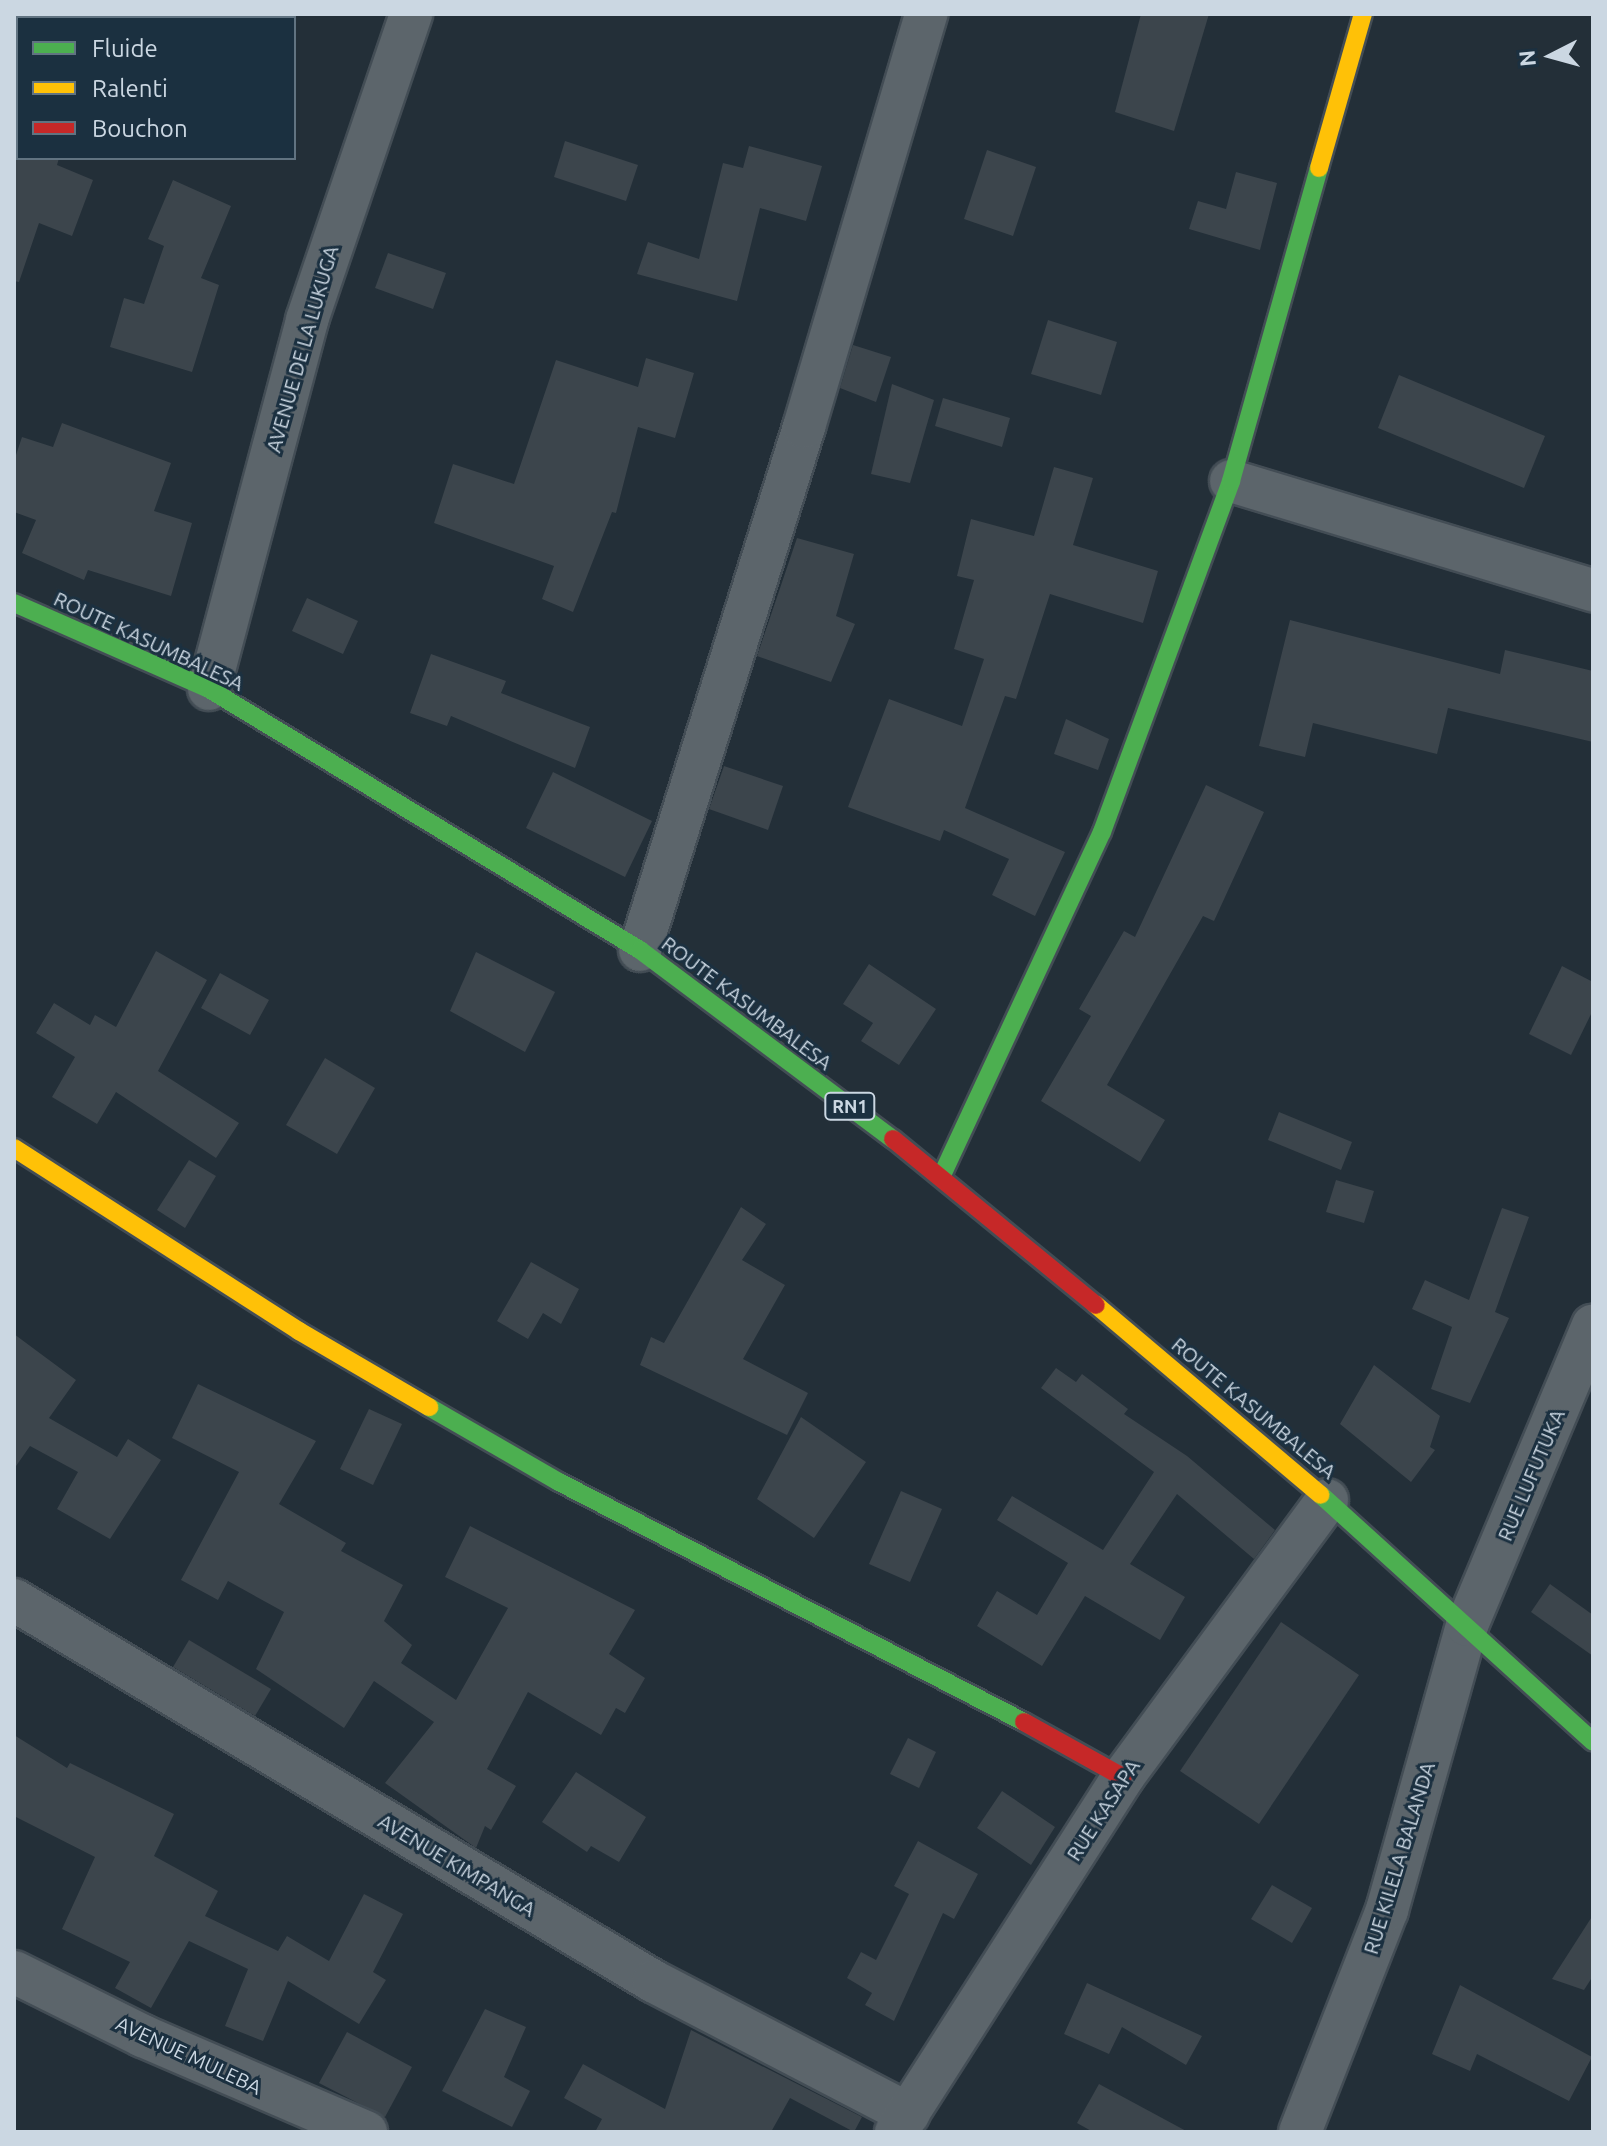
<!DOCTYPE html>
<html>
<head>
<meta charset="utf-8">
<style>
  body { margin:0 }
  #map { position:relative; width:1607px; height:2146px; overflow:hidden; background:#232f38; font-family:Ubuntu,sans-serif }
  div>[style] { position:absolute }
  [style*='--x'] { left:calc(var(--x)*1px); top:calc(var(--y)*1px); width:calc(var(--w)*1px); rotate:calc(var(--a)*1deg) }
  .building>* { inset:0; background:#3c454c }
  .roads { filter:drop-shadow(2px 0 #434d55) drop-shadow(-2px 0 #434d55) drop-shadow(0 2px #434d55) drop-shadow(0 -2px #434d55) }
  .street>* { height:42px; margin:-21px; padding:0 21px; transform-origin:21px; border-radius:21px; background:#5c656b }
  .fast>* { height:18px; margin:-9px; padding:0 9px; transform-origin:9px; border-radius:9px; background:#4caf50 }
  .slow>* { height:18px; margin:-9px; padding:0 9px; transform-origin:9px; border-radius:9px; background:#ffc107 }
  .jam>* { height:18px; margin:-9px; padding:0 9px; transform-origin:9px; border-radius:9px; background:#c62828 }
  span { translate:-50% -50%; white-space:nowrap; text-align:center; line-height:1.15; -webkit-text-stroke:6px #1b3040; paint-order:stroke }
  .shield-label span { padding:2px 6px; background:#1b3040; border:2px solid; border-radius:6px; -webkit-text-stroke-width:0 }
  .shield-label { font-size:18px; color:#cbd7e2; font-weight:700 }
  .street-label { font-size:20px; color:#cbd7e2 }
  .frame { position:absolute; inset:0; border:16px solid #cbd7e2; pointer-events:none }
  .legend { position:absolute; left:16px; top:16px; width:280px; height:144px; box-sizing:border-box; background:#1b3040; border:2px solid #617381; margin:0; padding:10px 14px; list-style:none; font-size:24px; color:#cbd7e2 }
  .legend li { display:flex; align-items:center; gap:16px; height:40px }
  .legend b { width:40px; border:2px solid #617381 }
  .north { position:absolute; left:1511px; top:16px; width:80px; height:80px; -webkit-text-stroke:6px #1b3040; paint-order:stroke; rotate:264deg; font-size:22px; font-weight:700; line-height:32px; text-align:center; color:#cbd7e2 }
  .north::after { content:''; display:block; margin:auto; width:28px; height:36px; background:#cbd7e2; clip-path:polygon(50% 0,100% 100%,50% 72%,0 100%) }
</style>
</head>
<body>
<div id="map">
  <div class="building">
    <i style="clip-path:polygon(1141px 14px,1209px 14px,1174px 131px,1115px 112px)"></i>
    <i style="clip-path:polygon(565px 141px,638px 165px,626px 201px,554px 177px)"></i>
    <i style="clip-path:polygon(749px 146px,822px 166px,806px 221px,760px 208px,737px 301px,637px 274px,648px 242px,699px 259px,723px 163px,743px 168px)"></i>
    <i style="clip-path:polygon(987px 150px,1036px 167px,1013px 236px,964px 219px)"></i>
    <i style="clip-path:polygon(14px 158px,59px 158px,57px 165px,93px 180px,72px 236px,39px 223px,19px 282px,14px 281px)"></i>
    <i style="clip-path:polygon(1236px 172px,1277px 183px,1260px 250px,1189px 229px,1198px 201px,1226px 209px)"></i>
    <i style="clip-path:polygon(173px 180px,231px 206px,201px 278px,219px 285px,192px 372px,110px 347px,124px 298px,144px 304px,164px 246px,148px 239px)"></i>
    <i style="clip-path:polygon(388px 253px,446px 273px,433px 309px,375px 288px)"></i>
    <i style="clip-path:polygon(1048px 320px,1117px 342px,1101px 395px,1031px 374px)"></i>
    <i style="clip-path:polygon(853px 345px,891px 357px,876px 402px,840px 388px)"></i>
    <i style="clip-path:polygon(646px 358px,694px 373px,675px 438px,638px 427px,616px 513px,612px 512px,573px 612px,542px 599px,554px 566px,434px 523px,453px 464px,514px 484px,556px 360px,638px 387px)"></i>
    <i style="clip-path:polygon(1399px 375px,1545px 436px,1524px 488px,1378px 428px)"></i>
    <i style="clip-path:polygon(892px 384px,934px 400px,910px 483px,871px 474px)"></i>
    <i style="clip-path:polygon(943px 398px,1010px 418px,1002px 447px,935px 426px)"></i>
    <i style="clip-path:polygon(62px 423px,171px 463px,154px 511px,192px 523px,171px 596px,88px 570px,84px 580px,22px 553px,36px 520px,14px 512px,14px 461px,22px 437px,53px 447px)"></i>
    <i style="clip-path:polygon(1054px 467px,1093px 478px,1073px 545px,1158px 571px,1143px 623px,1050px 594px,1016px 699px,1005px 696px,965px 808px,1065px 852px,1035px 916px,992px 895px,1009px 859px,944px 830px,940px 841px,848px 807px,889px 699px,962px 726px,984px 659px,954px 649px,974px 580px,957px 576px,971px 519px,1034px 536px)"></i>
    <i style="clip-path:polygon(797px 538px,854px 554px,836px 616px,855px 624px,831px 682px,757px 656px)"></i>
    <i style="clip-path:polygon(307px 598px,358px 621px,343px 654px,292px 631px)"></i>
    <i style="clip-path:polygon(1290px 620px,1500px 674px,1505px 650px,1593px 671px,1593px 742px,1448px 708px,1437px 754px,1313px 723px,1305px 757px,1259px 746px)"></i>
    <i style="clip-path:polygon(431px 654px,506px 681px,501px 693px,590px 727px,575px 768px,451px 716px,447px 726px,410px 713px)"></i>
    <i style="clip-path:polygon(1066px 719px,1109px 739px,1098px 770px,1054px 754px)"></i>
    <i style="clip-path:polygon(724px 766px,783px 786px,768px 830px,709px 809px)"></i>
    <i style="clip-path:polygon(553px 772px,652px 821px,625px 877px,526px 828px)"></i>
    <i style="clip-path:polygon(1206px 785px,1264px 812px,1214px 921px,1203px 916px,1107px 1085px,1165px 1120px,1140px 1162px,1041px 1101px,1091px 1016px,1079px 1009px,1124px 931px,1135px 937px)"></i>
    <i style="clip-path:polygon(156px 951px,207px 980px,158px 1071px,239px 1123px,216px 1158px,116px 1092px,97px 1124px,52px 1097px,75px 1057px,36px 1033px,54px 1003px,90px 1025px,95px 1015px,116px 1027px)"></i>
    <i style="clip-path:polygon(476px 952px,555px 992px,525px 1052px,450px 1011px)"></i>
    <i style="clip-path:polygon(869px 964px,936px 1009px,899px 1065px,861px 1041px,873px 1023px,843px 1004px)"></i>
    <i style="clip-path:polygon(1562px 966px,1593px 982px,1593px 1010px,1571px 1055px,1529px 1034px)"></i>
    <i style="clip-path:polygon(220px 973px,269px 1000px,250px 1035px,201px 1008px)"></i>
    <i style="clip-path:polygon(325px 1058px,375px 1088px,337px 1154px,286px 1125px)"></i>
    <i style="clip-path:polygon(1279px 1112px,1352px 1142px,1341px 1170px,1268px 1140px)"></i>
    <i style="clip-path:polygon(189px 1160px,216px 1176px,185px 1228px,157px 1210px)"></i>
    <i style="clip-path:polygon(1336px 1180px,1374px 1191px,1364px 1223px,1326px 1212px)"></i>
    <i style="clip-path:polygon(741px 1207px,766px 1224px,742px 1260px,785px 1285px,743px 1359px,808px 1393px,787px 1435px,640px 1365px,651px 1337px,664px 1343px)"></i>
    <i style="clip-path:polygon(1502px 1208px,1529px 1217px,1495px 1312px,1509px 1318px,1470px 1403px,1431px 1389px,1452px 1327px,1412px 1309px,1425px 1280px,1469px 1300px)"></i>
    <i style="clip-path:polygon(531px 1262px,579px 1289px,561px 1324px,543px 1313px,528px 1339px,497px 1321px)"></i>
    <i style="clip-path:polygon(14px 1334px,76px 1380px,49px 1418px,117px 1457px,128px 1439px,161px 1460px,110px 1539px,57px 1509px,78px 1472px,30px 1446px,14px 1469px)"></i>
    <i style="clip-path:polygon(1374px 1365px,1440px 1416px,1430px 1447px,1435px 1450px,1411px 1482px,1340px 1424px)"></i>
    <i style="clip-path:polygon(1056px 1368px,1076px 1382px,1082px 1374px,1128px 1409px,1124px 1414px,1187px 1456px,1275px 1530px,1254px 1559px,1177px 1494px,1130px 1564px,1185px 1597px,1160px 1640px,1085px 1596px,1042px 1666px,977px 1626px,997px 1591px,1037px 1615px,1068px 1563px,997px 1520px,1012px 1496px,1103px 1550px,1154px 1472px,1041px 1388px)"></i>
    <i style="clip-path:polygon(198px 1384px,316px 1441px,279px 1504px,346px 1543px,341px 1551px,403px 1585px,384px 1621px,412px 1645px,401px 1663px,456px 1700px,508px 1608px,445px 1577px,470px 1526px,635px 1610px,609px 1654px,645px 1678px,625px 1713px,616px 1708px,601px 1735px,528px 1692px,487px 1769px,516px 1786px,491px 1830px,485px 1826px,476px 1848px,385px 1783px,434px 1722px,374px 1681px,344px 1728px,256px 1669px,284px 1612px,228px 1581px,218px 1600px,181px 1580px,239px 1472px,172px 1438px)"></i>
    <i style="clip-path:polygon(369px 1409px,402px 1424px,373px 1485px,340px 1469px)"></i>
    <i style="clip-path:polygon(801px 1417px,866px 1462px,814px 1538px,757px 1499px)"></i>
    <i style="clip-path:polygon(901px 1491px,942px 1509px,910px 1582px,869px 1564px)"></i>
    <i style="clip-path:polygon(1550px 1584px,1593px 1615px,1593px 1656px,1531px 1612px)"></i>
    <i style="clip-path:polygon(1281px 1622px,1359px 1675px,1259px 1824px,1180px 1771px)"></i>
    <i style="clip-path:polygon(189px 1640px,271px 1689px,255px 1716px,173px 1667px)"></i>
    <i style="clip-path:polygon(14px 1735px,67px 1768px,70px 1763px,174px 1814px,154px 1856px,218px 1891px,205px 1916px,278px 1951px,287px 1936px,329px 1961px,364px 1894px,403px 1914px,373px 1972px,386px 1980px,359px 2024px,288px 1981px,263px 2041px,225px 2026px,248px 1969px,189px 1941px,151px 2008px,115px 1988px,130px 1962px,62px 1929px,95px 1857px,14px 1816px)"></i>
    <i style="clip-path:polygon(908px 1738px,936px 1752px,919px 1788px,890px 1774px)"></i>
    <i style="clip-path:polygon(576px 1772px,646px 1817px,619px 1862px,591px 1846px,587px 1852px,542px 1822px)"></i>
    <i style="clip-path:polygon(1002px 1791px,1055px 1827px,1031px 1865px,977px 1828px)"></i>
    <i style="clip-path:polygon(918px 1841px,978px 1874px,954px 1919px,943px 1913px,894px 2021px,865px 2005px,872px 1993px,847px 1978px,861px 1952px,876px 1960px,909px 1894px,894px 1886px)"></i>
    <i style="clip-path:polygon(1272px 1885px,1312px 1908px,1292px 1943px,1251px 1919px)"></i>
    <i style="clip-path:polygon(1593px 1915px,1593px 1976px,1584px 1990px,1552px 1979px)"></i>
    <i style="clip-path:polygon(1087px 1983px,1202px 2036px,1186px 2065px,1122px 2027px,1109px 2054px,1064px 2034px)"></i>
    <i style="clip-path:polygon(1460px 1985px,1592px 2057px,1569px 2101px,1477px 2054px,1470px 2071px,1432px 2054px)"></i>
    <i style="clip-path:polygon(485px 2009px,526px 2027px,504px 2077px,530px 2091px,512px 2127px,442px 2091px)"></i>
    <i style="clip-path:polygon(691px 2030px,862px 2117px,854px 2132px,790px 2098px,771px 2132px,595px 2132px,602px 2119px,564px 2098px,583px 2064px,665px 2109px)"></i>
    <i style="clip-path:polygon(347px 2032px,412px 2067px,385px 2117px,319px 2083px)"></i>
    <i style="clip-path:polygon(1099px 2084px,1188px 2132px,1093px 2132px,1077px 2123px)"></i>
  </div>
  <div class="roads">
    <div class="street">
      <i style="--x:1231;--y:481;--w:378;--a:16.8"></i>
      <i style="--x:209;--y:689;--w:382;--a:-75.1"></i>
      <i style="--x:307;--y:320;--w:323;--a:-71.2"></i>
      <i style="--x:640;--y:950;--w:548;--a:-72.59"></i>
      <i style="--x:804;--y:427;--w:431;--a:-73.5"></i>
      <i style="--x:14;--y:1600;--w:744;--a:30.81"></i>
      <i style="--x:653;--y:1981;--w:288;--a:27.5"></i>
      <i style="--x:14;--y:1972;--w:144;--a:26.4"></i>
      <i style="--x:143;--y:2036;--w:243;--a:23.3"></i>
      <i style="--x:896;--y:2132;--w:421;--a:-57.4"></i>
      <i style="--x:1123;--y:1777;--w:344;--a:-53.6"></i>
      <i style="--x:1300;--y:2132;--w:238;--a:-68.6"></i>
      <i style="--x:1387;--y:1910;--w:296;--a:-74.3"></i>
      <i style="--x:1467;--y:1625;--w:325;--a:-67.2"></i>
    </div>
    <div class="fast">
      <i style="--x:14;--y:603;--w:213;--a:23.8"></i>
      <i style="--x:209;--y:689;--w:504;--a:31.2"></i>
      <i style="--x:640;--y:950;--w:316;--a:36.8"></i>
      <i style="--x:942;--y:1175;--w:378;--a:-65"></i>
      <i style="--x:1102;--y:832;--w:374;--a:-69.8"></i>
      <i style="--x:1231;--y:481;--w:325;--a:-74.3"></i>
      <i style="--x:429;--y:1407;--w:150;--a:30"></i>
      <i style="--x:559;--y:1482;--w:523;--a:27.3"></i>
      <i style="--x:1321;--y:1495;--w:367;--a:42.2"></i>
    </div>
    <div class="slow">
      <i style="--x:1319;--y:168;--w:160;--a:-74.1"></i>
      <i style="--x:14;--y:1148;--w:339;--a:32.7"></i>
      <i style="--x:299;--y:1331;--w:151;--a:30.3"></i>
      <i style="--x:1096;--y:1305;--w:294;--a:40.2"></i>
    </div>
    <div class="jam">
      <i style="--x:893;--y:1139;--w:262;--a:39.3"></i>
      <i style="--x:1024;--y:1722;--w:113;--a:29.1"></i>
    </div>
  </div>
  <div class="shield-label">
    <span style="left:850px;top:1106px">RN1</span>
  </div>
  <div class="street-label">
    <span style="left:302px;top:349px;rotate:-74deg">AVENUE DE LA LUKUGA</span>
    <span style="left:149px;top:641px;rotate:25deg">ROUTE KASUMBALESA</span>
    <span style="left:747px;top:1003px;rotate:37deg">ROUTE KASUMBALESA</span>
    <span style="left:1254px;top:1408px;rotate:40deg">ROUTE KASUMBALESA</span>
    <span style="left:1531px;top:1475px;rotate:-67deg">RUE LUFUTUKA</span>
    <span style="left:1103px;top:1810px;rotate:-57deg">RUE KASAPA</span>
    <span style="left:1399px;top:1858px;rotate:-73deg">RUE KILELA BALANDA</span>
    <span style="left:457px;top:1865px;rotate:31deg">AVENUE KIMPANGA</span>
    <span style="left:189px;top:2055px;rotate:25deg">AVENUE MULEBA</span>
  </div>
  <div class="frame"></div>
  <ul class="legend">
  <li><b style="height:10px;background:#4caf50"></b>Fluide</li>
  <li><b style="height:10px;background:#ffc107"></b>Ralenti</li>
  <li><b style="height:10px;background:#c62828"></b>Bouchon</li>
  </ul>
  <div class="north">N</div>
</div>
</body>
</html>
